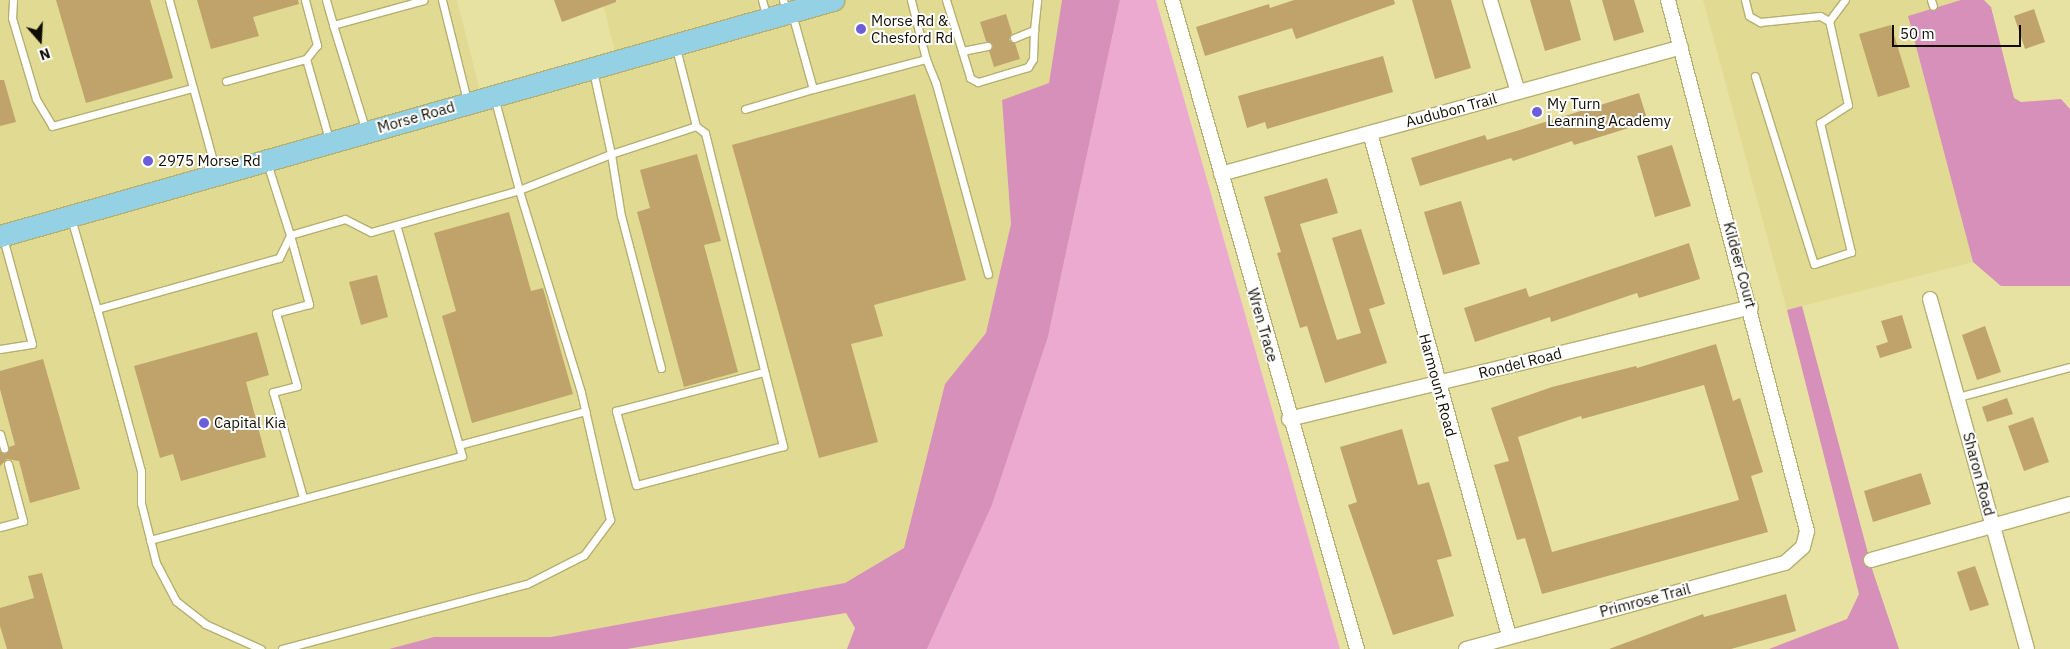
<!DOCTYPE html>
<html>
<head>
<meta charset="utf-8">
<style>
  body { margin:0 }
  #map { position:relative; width:2070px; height:649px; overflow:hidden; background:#e7e2a2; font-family:"IBM Plex Sans",sans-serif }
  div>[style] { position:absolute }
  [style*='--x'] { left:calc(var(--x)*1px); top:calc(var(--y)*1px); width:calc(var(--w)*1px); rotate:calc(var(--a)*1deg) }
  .built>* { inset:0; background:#e1da92 }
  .green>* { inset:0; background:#edaad1 }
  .forest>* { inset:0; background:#d690b9 }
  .building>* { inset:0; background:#c0a36a }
  .roads { filter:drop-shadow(1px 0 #b5af71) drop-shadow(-1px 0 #b5af71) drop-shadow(0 1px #b5af71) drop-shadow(0 -1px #b5af71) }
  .service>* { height:7px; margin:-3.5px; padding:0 3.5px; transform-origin:3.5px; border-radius:3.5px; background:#fff }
  .minor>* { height:14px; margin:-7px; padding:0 7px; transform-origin:7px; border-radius:7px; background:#fff }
  .primary>* { height:21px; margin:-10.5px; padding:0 10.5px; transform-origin:10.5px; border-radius:10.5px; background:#95d1e5 }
  .dots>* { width:14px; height:14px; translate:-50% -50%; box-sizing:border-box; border:2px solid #fff; border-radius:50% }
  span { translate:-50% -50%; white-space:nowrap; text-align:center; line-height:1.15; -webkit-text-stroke:4px #fff; paint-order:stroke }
  .poi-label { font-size:15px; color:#100d00 }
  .left { translate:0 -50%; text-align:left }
  .street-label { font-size:15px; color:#100d00 }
  .north { position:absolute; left:15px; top:15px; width:50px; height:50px; -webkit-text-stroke:4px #fff; paint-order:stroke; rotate:161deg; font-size:14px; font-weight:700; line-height:20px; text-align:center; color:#100d00 }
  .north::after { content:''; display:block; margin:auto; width:18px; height:22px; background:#100d00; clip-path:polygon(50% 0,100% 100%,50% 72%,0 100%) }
  .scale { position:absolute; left:1892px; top:25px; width:129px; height:22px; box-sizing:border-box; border:2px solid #100d00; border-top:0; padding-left:6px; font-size:15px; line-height:18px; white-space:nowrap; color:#100d00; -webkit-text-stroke:4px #fff; paint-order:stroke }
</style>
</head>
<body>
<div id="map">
  <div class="built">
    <i style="clip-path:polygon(0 0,457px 0,482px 99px,618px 64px,602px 0,1062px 0,1049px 83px,1002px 100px,1011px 224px,986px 333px,945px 385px,905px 548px,846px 583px,551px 637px,434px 637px,389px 649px,0 649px)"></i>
    <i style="clip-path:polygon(1703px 0,1961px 0,1908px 16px,1973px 262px,1787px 310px)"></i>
  </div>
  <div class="green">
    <i style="clip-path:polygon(1120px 0,1156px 0,1340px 649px,927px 649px,992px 505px,1048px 337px)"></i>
  </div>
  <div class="forest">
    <i style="clip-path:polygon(1062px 0,1120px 0,1048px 337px,992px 505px,927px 649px,847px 649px,855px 628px,846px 613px,627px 649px,389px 649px,434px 637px,551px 637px,845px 583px,904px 548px,945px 384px,986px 333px,1011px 224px,1002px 100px,1049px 83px)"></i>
    <i style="clip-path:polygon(1961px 0,1984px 0,1991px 7px,2014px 98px,2021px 102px,2061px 99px,2070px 109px,2070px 286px,2001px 286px,1973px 262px,1908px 16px)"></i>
    <i style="clip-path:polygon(1802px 306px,1873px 572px,1899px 649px,1769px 649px,1847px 619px,1859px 594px,1787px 310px)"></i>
  </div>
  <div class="building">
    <i style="clip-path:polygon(56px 0,150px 0,173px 78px,86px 103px)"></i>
    <i style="clip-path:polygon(197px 0,298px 0,299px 4px,253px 17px,259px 36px,211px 49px)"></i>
    <i style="clip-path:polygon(554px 0,616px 0,616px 2px,562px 22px)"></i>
    <i style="clip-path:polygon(1294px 0,1394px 0,1395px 4px,1296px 39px,1292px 28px,1205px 56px,1196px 27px,1269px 4px,1270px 8px)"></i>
    <i style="clip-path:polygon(1412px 0,1451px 0,1471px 68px,1435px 79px)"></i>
    <i style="clip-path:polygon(1530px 0,1570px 0,1581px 40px,1545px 51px)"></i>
    <i style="clip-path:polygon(1602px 0,1634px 0,1644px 32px,1614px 41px)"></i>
    <i style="clip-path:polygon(2034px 9px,2045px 42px,2025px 49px,2014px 16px)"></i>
    <i style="clip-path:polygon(1006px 14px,1012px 33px,1009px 40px,1015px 43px,1020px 59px,994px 67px,989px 51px,993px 45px,986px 41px,980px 22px)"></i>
    <i style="clip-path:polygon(1891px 25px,1910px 87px,1878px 97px,1859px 34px)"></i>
    <i style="clip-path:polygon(1383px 56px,1393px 92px,1267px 129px,1265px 122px,1247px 128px,1238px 96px)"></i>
    <i style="clip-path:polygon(0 80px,4px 80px,16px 122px,0 126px)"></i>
    <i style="clip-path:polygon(1639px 93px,1648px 122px,1574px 145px,1572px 141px,1513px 161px,1511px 158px,1420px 186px,1411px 158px,1485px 135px,1487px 140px)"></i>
    <i style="clip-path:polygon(915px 94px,966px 280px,874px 305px,883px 336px,851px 344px,878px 442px,819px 458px,732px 145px)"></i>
    <i style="clip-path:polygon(1672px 145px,1691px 206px,1655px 217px,1637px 156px)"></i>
    <i style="clip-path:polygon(697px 154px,721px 241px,704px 245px,738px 372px,684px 387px,637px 212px,650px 208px,640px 170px)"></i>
    <i style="clip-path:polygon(1327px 178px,1338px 213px,1300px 224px,1337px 340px,1361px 333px,1332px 238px,1361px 229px,1385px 304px,1369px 309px,1387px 363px,1325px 383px,1307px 326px,1300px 328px,1277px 253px,1281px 252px,1264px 197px)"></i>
    <i style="clip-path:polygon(1461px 201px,1480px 264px,1443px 275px,1424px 212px)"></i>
    <i style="clip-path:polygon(509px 212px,531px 291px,543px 288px,573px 394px,472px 423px,442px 316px,456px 311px,434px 233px)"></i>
    <i style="clip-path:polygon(1689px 243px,1700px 279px,1639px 298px,1637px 293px,1551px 322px,1550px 317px,1475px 342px,1464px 308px,1526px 288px,1529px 297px)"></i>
    <i style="clip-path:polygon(377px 275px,388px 317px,361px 325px,349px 282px)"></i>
    <i style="clip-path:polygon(1902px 315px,1912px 348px,1880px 358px,1876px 346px,1888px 342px,1881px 321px)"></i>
    <i style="clip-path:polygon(1985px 326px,2001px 372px,1977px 380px,1962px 335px)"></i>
    <i style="clip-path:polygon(257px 332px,269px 375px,246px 382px,266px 457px,181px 481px,173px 454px,160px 458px,134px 366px)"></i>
    <i style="clip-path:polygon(evenodd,1716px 344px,1733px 401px,1740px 398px,1763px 472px,1751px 476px,1768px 532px,1542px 594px,1525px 538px,1517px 540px,1494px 465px,1509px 461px,1491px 408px,1552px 387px,1636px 366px,1637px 368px,1716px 344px,1704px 385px,1739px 500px,1552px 552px,1518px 437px,1581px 416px,1582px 419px,1704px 385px)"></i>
    <i style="clip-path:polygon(43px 359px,80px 489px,30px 503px,19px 461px,7px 459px,0 466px,0 451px,6px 453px,9px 447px,15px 445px,0 389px,0 371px)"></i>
    <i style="clip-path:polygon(2007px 398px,2013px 414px,1987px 422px,1982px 407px)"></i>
    <i style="clip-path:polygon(2033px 417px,2049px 462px,2024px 471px,2008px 426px)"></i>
    <i style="clip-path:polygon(1402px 429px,1418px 485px,1429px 482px,1452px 556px,1437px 560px,1454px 616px,1393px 635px,1348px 505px,1357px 502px,1340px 447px)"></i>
    <i style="clip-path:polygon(1921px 473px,1931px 504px,1873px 522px,1864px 491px)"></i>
    <i style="clip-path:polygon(1975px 566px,1989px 605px,1970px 611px,1957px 572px)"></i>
    <i style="clip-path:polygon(42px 573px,63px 649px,7px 649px,0 626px,0 608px,34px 598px,28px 576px)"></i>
    <i style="clip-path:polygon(1786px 594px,1796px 631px,1731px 649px,1609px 649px,1703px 614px,1704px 617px)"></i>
  </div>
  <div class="roads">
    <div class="service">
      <i style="--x:13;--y:0;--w:18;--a:93"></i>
      <i style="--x:12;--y:18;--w:84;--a:73.5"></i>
      <i style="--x:36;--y:99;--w:31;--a:59"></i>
      <i style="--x:52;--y:126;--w:145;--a:-15.2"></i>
      <i style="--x:169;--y:0;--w:178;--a:74.7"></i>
      <i style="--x:305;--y:0;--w:47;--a:75.1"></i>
      <i style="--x:317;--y:45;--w:18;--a:128"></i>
      <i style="--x:326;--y:0;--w:26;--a:74"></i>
      <i style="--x:442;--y:0;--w:103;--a:76"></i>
      <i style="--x:762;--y:0;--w:19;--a:74"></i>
      <i style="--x:783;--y:0;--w:12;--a:76"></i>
      <i style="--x:946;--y:0;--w:53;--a:72.6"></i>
      <i style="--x:962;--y:51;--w:26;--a:-11"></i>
      <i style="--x:1745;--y:0;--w:16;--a:76"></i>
      <i style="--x:1749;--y:16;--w:13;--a:29"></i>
      <i style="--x:1760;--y:22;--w:60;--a:-5.7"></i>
      <i style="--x:1820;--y:16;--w:10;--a:29"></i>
      <i style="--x:1931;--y:0;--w:6;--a:72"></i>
      <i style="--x:1014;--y:38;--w:22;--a:-22"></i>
      <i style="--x:1034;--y:30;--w:30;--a:-84"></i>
      <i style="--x:962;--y:51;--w:28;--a:73"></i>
      <i style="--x:970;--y:78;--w:9;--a:27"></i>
      <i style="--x:978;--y:82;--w:52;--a:-16.7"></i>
      <i style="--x:1028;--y:67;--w:9;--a:-58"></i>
      <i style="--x:1033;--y:59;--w:29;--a:-88"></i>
      <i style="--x:926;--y:59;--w:27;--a:68"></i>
      <i style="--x:936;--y:84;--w:197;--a:74.7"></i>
      <i style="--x:1755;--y:76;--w:197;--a:72.6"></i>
      <i style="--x:1814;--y:264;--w:39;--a:-18"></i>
      <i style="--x:1851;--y:252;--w:133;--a:-103.5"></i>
      <i style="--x:1820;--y:123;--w:33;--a:-33"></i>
      <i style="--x:1848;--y:105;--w:86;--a:-102.7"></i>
      <i style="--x:1829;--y:21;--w:26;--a:-53"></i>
      <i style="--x:226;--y:81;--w:83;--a:-15.4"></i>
      <i style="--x:306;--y:59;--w:83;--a:74"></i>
      <i style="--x:813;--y:89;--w:117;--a:-14.9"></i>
      <i style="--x:926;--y:59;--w:61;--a:-104.3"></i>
      <i style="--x:745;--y:109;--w:71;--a:-16.4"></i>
      <i style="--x:813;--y:89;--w:78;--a:-105.6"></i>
      <i style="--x:696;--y:126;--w:11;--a:38"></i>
      <i style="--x:705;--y:133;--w:323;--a:76"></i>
      <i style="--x:783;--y:446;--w:152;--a:165.1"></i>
      <i style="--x:636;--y:485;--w:77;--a:-105.1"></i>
      <i style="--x:616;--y:411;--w:153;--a:-14.8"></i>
      <i style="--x:366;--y:131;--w:111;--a:-107.3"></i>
      <i style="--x:333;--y:25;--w:94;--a:-15.4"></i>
      <i style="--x:267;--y:163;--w:76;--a:72.3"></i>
      <i style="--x:290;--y:235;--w:57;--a:-16.2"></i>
      <i style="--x:345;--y:219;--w:29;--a:27"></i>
      <i style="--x:371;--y:232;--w:154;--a:-15.8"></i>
      <i style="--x:519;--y:190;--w:96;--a:-105"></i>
      <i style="--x:71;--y:218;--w:95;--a:74.1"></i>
      <i style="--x:97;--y:309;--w:189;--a:-15.7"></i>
      <i style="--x:279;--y:258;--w:25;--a:-64"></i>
      <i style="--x:290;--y:235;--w:72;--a:74.6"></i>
      <i style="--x:309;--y:304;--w:34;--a:165"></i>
      <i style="--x:276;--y:313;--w:76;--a:74"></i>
      <i style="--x:297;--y:386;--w:25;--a:166"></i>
      <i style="--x:273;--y:392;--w:109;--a:74.1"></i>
      <i style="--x:97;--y:309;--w:168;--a:74.8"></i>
      <i style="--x:141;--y:471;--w:32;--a:90"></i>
      <i style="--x:141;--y:503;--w:62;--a:76"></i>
      <i style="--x:156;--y:563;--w:43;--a:62.2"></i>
      <i style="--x:176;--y:601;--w:37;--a:38"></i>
      <i style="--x:205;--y:624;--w:61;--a:24.1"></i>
      <i style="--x:0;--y:349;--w:32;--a:-9"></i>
      <i style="--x:32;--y:344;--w:110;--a:-105.3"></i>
      <i style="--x:661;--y:368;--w:157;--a:-104.7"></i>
      <i style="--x:621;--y:216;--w:63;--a:-99.2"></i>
      <i style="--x:611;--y:154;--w:89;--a:-18.2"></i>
      <i style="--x:696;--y:126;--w:81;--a:-104.4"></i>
      <i style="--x:1958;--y:397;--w:116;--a:-15"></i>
      <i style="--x:0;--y:434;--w:15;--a:74"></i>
      <i style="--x:459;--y:445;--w:131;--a:-15"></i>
      <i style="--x:0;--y:527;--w:24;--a:-15"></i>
      <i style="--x:23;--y:521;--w:59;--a:-104.7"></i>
      <i style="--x:150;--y:540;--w:323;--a:-15.1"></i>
      <i style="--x:462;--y:456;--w:240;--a:-105.9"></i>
      <i style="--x:282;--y:649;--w:253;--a:-14.9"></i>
      <i style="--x:527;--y:584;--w:64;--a:-27"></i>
      <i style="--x:584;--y:555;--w:44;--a:-53.4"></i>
      <i style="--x:610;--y:520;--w:131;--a:-102.8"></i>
      <i style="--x:581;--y:392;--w:211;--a:-107.1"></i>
      <i style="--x:519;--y:190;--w:99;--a:-21.4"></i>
      <i style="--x:611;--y:154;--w:85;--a:-102.2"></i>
    </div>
    <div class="minor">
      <i style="--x:1172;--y:0;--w:675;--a:74.09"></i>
      <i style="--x:1490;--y:0;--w:96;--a:73.1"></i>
      <i style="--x:1370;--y:133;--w:522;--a:74.55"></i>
      <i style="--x:1221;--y:174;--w:477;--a:-15.4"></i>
      <i style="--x:1930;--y:299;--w:363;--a:74.5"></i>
      <i style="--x:1289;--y:419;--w:475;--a:-13.6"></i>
      <i style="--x:1871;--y:560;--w:207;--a:-15.7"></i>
      <i style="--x:1466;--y:649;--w:330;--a:-15.1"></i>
      <i style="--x:1785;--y:563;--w:24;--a:-42"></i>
      <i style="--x:1803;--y:547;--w:16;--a:-76"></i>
      <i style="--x:1807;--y:531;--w:549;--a:-104.67"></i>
    </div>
    <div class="primary">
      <i style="--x:0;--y:236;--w:866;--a:-15.82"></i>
    </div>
  </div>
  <div class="dots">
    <i style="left:861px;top:29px;background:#6b5fd9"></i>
    <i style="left:1537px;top:112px;background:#6b5fd9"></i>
    <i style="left:148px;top:161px;background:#6b5fd9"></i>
    <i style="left:204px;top:423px;background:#6b5fd9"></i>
  </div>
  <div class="poi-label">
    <span class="left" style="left:871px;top:29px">Morse Rd &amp;<br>Chesford Rd</span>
    <span class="left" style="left:1547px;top:112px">My Turn<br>Learning Academy</span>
    <span class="left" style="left:158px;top:161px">2975 Morse Rd</span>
    <span class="left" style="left:214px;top:423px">Capital Kia</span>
  </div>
  <div class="street-label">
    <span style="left:1451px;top:110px;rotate:-15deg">Audubon Trail</span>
    <span style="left:416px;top:117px;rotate:-16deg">Morse Road</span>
    <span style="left:1740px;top:265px;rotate:75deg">Kildeer Court</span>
    <span style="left:1263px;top:325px;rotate:74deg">Wren Trace</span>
    <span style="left:1520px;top:363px;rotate:-14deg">Rondel Road</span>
    <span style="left:1438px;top:385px;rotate:75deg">Harmount Road</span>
    <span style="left:1979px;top:474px;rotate:75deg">Sharon Road</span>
    <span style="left:1645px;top:600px;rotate:-15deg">Primrose Trail</span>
  </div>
  <div class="north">N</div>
  <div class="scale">50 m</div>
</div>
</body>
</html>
